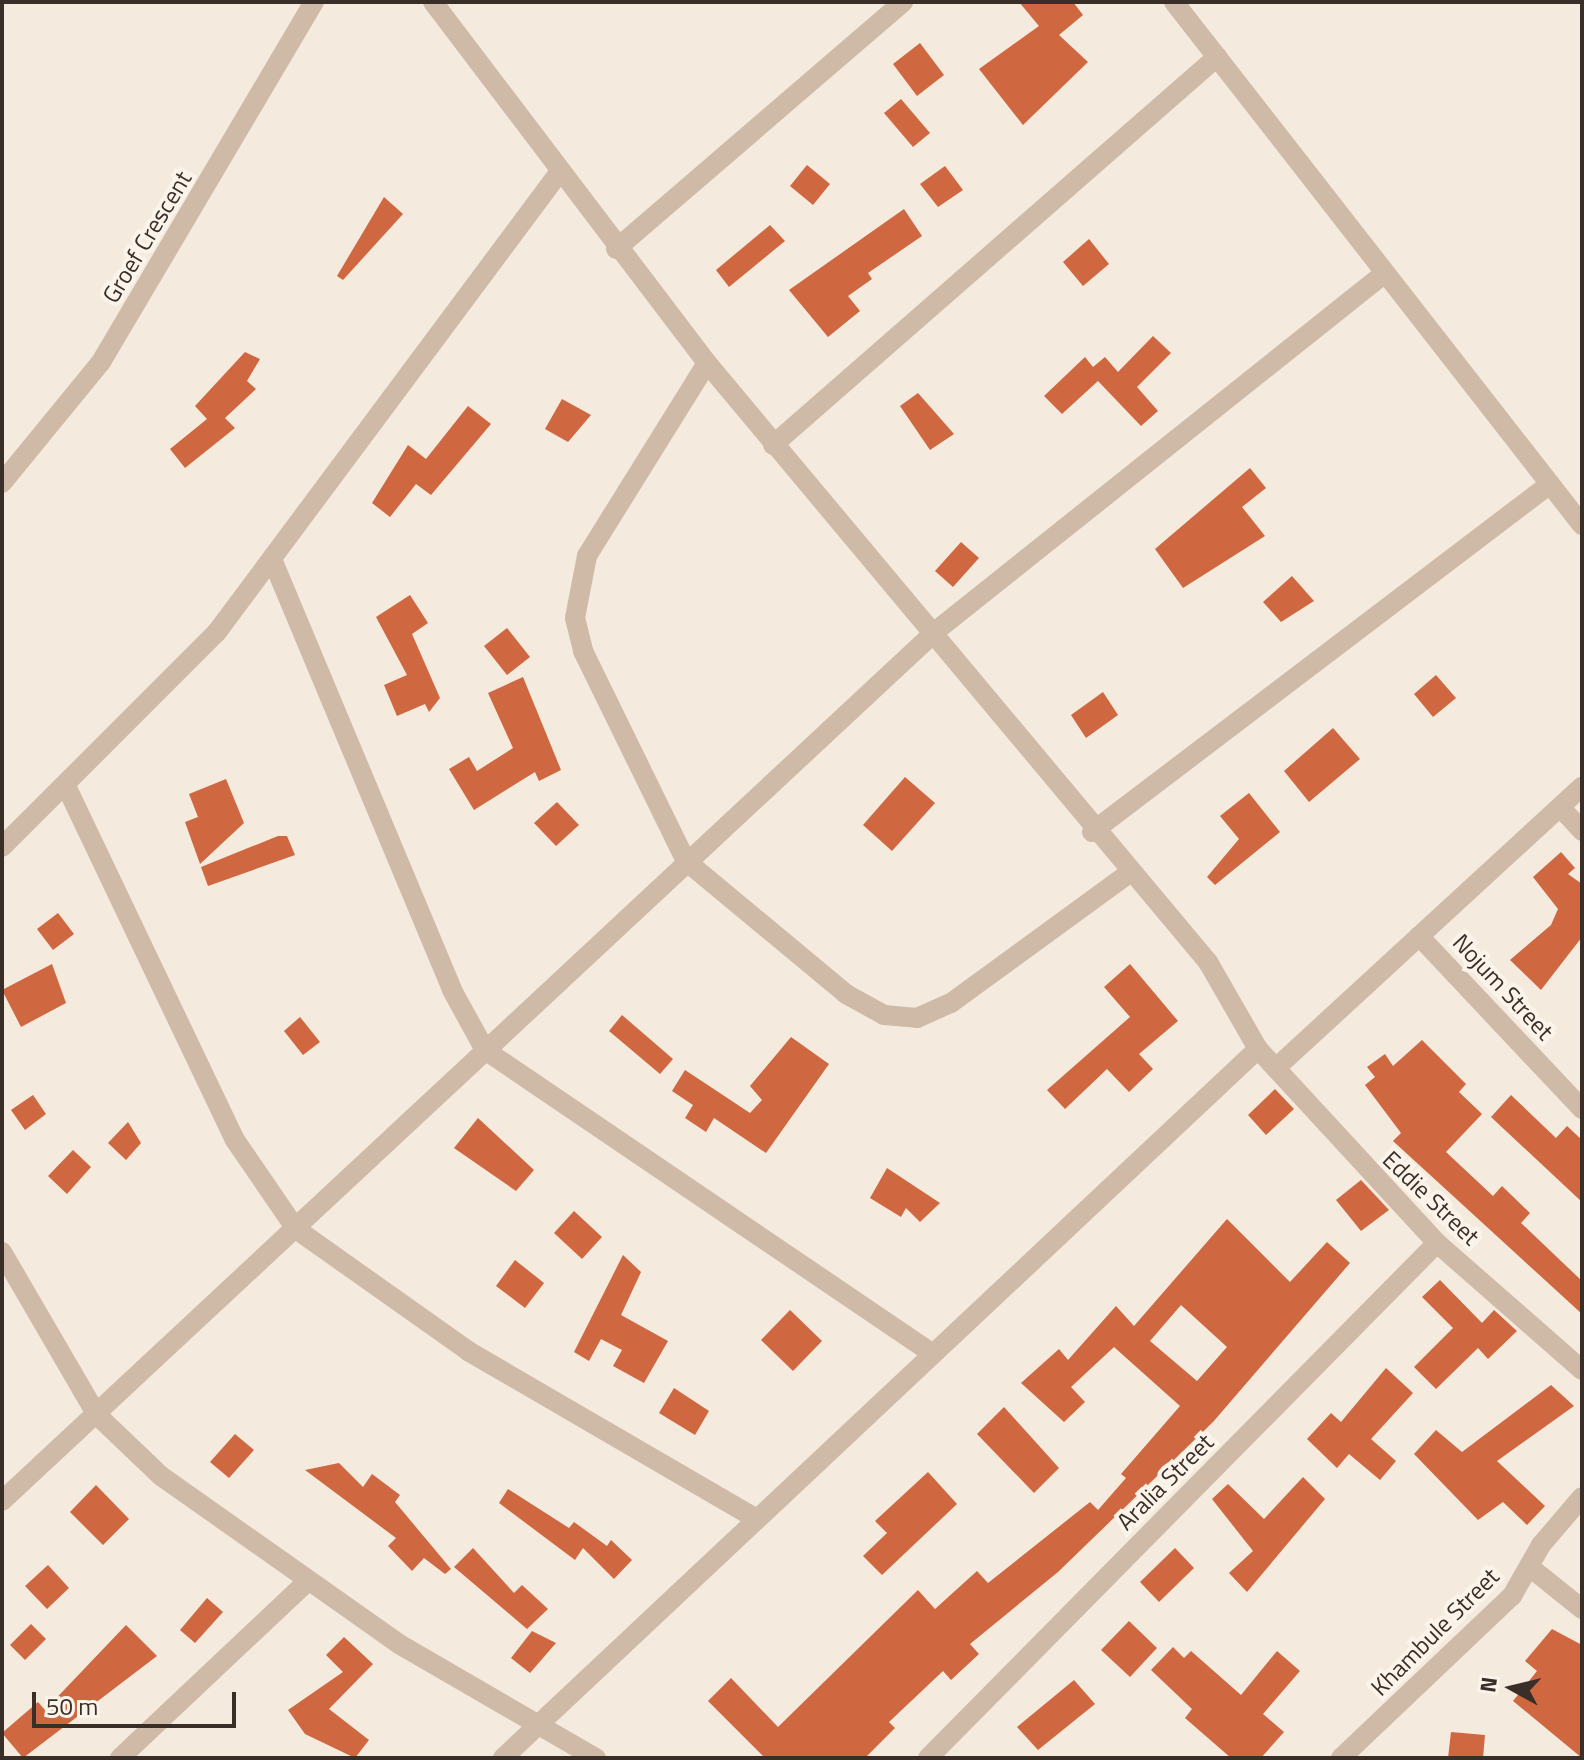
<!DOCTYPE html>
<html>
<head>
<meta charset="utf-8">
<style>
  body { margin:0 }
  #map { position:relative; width:1584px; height:1760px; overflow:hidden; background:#f4eadd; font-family:"Titillium Web",sans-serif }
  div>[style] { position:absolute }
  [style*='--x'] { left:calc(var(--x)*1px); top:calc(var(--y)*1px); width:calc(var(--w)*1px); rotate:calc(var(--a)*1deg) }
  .building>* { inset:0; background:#cf6740 }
  .minor>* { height:20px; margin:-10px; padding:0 10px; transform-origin:10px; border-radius:10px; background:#cebaa7 }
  span { translate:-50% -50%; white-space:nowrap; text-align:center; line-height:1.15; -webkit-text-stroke:8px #fbf4ea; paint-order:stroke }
  .street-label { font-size:24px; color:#3a2e28 }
  .frame { position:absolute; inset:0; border:4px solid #3a2e28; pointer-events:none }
  .north { position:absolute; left:1472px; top:1648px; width:80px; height:80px; -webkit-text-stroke:6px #fbf4ea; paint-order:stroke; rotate:278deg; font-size:22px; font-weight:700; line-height:32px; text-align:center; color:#3a2e28 }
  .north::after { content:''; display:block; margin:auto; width:28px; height:36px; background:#3a2e28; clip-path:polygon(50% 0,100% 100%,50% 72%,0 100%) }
  .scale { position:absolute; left:32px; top:1692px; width:204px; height:36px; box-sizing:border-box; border:4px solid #3a2e28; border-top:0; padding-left:10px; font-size:24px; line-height:28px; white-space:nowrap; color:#3a2e28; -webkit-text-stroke:6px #fbf4ea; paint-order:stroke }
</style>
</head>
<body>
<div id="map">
  <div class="building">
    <i style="clip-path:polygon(1019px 2px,1073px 2px,1083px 15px,1059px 35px,1088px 62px,1023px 125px,979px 69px,1039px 26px)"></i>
    <i style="clip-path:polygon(920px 43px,944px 75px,917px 96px,893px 64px)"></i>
    <i style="clip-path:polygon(901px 99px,930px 133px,913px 147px,884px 113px)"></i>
    <i style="clip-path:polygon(807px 165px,830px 184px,813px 205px,790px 186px)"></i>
    <i style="clip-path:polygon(945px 166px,963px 190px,938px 207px,920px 184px)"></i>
    <i style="clip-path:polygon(384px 197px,403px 214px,343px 280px,337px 276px)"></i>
    <i style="clip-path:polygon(904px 209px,922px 236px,868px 273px,872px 279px,848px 296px,860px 311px,828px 337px,789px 290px)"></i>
    <i style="clip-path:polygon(770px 225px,785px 241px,729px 287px,716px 270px)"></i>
    <i style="clip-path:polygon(1089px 239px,1109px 264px,1083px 286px,1063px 262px)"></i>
    <i style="clip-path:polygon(1153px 336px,1171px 353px,1137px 387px,1158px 411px,1141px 426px,1098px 381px,1062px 414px,1044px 396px,1085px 357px,1093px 367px,1105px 357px,1118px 372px)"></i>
    <i style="clip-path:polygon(245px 352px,260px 359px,247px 381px,256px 389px,225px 418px,235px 428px,185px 468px,170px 449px,207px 419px,195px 406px)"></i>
    <i style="clip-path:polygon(918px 393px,954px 434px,930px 450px,900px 406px)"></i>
    <i style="clip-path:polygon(562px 399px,591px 415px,568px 442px,545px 429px)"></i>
    <i style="clip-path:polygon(468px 406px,491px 424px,431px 495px,416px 484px,390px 517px,372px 503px,408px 445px,426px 459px)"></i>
    <i style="clip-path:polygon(1250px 468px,1266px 488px,1242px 507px,1265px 536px,1183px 588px,1155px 549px)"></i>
    <i style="clip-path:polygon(961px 542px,979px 558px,953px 587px,935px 571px)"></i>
    <i style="clip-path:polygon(1292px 576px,1314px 601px,1281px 622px,1263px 602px)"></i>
    <i style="clip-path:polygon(410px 595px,428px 623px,412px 634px,440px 698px,429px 712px,425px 704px,397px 716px,384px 685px,407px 675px,376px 617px)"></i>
    <i style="clip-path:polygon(507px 628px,530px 657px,507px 675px,484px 646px)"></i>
    <i style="clip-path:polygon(1436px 675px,1456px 698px,1433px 717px,1414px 694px)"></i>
    <i style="clip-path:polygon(523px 677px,561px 770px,539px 781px,535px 772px,474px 810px,449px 769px,469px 757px,477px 771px,513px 748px,488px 693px)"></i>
    <i style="clip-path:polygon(1103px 692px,1118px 715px,1086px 738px,1071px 715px)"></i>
    <i style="clip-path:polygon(1333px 728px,1360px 759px,1309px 802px,1284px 771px)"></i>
    <i style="clip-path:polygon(905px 777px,935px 803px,892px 851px,863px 825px)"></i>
    <i style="clip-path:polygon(226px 779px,244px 823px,200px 864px,185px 822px,198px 817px,189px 794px)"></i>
    <i style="clip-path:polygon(1249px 793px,1280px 832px,1215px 885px,1207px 877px,1239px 839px,1220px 816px)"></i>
    <i style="clip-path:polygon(557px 802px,579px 825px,556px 846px,534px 823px)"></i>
    <i style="clip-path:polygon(278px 836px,287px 836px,295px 855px,208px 886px,201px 867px)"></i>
    <i style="clip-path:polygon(1561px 852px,1575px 868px,1568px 874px,1582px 884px,1582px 937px,1541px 990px,1510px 960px,1551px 925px,1558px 909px,1533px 877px)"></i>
    <i style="clip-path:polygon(58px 913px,74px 934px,53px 950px,37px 929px)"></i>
    <i style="clip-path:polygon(52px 964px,66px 1003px,21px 1027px,2px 990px)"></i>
    <i style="clip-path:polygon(1130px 964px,1178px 1021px,1139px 1054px,1153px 1069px,1129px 1092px,1107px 1069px,1065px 1109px,1047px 1090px,1130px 1017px,1104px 987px)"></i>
    <i style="clip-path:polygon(622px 1015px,673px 1059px,660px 1074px,609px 1031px)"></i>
    <i style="clip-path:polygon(300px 1017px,320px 1042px,303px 1055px,284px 1031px)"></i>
    <i style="clip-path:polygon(791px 1037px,829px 1064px,766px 1153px,714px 1118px,706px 1132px,685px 1118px,693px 1105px,672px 1091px,685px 1070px,750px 1113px,762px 1100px,750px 1086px)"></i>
    <i style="clip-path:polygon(1422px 1040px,1466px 1084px,1459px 1092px,1482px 1114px,1446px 1152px,1493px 1196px,1502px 1186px,1530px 1213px,1521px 1223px,1582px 1281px,1582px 1314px,1393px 1141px,1401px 1133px,1365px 1085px,1375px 1077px,1367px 1067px,1385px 1054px,1393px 1066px)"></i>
    <i style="clip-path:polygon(1275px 1089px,1294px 1109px,1266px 1135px,1248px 1115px)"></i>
    <i style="clip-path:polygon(33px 1095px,46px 1114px,25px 1130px,11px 1110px)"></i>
    <i style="clip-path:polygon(1511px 1095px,1556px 1138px,1567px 1126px,1582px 1140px,1582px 1202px,1491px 1117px)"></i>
    <i style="clip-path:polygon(478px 1118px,534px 1170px,516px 1191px,454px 1148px)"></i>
    <i style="clip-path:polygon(128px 1122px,141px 1143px,126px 1160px,108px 1143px)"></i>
    <i style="clip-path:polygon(73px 1150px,91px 1167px,67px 1194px,48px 1176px)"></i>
    <i style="clip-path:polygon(887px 1168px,940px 1203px,920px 1222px,906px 1208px,901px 1217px,870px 1198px)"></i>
    <i style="clip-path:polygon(1361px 1180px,1389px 1210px,1361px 1231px,1336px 1200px)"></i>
    <i style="clip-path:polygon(574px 1211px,602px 1237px,582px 1259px,554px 1233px)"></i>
    <i style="clip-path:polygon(evenodd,1227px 1219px,1290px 1282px,1327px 1242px,1350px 1263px,1213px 1422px,1058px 1572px,970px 1644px,979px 1654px,951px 1680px,943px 1671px,889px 1722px,895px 1728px,865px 1758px,765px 1758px,708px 1701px,731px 1678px,778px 1727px,918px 1590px,935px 1609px,977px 1571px,988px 1583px,1090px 1502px,1098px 1510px,1126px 1478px,1121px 1474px,1180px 1406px,1114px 1347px,1071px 1387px,1085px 1402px,1064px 1422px,1021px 1383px,1059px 1349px,1068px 1360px,1116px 1306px,1134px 1326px,1227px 1219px,1181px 1305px,1227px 1347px,1197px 1381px,1150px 1341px,1181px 1305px)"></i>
    <i style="clip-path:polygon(623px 1255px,641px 1272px,621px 1315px,668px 1341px,644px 1383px,613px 1366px,622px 1350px,601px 1339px,589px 1361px,574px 1352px)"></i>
    <i style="clip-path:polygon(515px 1260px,544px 1283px,525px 1308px,496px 1286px)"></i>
    <i style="clip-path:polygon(1440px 1280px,1482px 1323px,1494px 1310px,1517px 1331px,1488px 1359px,1478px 1348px,1436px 1389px,1414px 1367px,1453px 1328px,1422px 1297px)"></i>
    <i style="clip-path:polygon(790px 1310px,822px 1341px,793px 1371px,761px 1340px)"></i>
    <i style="clip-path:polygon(1386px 1368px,1413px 1393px,1371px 1439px,1396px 1461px,1380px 1480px,1349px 1454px,1337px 1468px,1307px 1439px,1331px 1413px,1341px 1422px)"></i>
    <i style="clip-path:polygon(1551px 1385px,1574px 1406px,1497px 1461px,1545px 1506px,1527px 1525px,1503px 1502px,1478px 1520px,1414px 1454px,1436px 1430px,1462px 1452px)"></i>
    <i style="clip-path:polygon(674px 1388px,709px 1411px,695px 1435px,659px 1413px)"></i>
    <i style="clip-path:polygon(1004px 1407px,1059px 1468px,1034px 1493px,977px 1434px)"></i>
    <i style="clip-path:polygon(235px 1434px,254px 1450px,229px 1478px,210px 1462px)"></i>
    <i style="clip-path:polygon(339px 1463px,363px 1487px,372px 1474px,400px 1495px,395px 1502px,451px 1569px,445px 1574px,424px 1558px,412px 1571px,388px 1546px,396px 1538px,305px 1470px)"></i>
    <i style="clip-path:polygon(928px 1472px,957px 1504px,882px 1575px,863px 1556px,887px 1533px,875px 1521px)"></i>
    <i style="clip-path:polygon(1303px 1477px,1325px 1499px,1247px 1592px,1229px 1573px,1253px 1551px,1212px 1499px,1228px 1484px,1264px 1519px)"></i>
    <i style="clip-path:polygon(96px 1485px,129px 1519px,103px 1545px,70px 1512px)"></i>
    <i style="clip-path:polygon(508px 1489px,569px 1528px,574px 1522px,607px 1546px,611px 1540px,632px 1560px,614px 1579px,583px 1548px,575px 1560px,499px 1503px)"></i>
    <i style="clip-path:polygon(473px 1548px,514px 1593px,522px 1585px,548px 1609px,527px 1629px,454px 1567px)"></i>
    <i style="clip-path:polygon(1175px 1548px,1194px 1568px,1159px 1602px,1140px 1582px)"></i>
    <i style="clip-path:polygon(48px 1565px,69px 1588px,47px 1609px,25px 1586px)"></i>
    <i style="clip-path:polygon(207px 1598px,223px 1612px,195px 1643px,180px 1630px)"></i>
    <i style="clip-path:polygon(1129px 1621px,1157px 1648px,1130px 1677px,1101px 1650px)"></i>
    <i style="clip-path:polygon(31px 1624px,46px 1639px,25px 1660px,10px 1645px)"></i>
    <i style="clip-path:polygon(126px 1625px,157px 1656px,23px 1758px,2px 1733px,38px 1702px,45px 1710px)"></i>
    <i style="clip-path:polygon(1552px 1629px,1582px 1645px,1582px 1758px,1513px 1701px,1537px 1671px,1525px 1661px)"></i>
    <i style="clip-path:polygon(532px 1631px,556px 1643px,530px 1673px,511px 1658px)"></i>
    <i style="clip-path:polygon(344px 1637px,373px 1664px,329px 1709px,369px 1740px,355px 1758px,305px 1734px,288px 1710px,343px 1672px,326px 1655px)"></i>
    <i style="clip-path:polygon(1173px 1647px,1184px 1658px,1191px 1651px,1241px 1695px,1277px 1651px,1300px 1671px,1263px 1714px,1284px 1732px,1261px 1758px,1231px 1758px,1185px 1718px,1192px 1709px,1151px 1670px)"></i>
    <i style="clip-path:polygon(1074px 1680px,1095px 1704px,1038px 1750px,1017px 1727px)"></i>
    <i style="clip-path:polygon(1451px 1732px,1485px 1735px,1483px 1758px,1448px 1758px)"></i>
  </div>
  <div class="minor">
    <i style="--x:433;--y:2;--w:453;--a:52.8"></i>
    <i style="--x:707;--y:363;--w:781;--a:50.09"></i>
    <i style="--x:1208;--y:962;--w:100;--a:60.1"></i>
    <i style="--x:1258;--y:1049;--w:264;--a:47.3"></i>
    <i style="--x:1437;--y:1243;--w:193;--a:41.2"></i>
    <i style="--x:1174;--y:2;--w:663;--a:52.04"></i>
    <i style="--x:616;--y:249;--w:379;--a:-40.7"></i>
    <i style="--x:707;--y:363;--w:227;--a:121.9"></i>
    <i style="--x:587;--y:556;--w:63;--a:101"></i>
    <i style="--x:575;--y:618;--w:34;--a:76"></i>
    <i style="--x:583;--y:651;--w:234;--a:63.9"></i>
    <i style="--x:686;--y:861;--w:208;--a:39.7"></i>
    <i style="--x:846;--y:994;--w:43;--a:28.9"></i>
    <i style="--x:884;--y:1015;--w:33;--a:5"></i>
    <i style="--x:917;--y:1018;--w:37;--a:-24"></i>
    <i style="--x:951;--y:1003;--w:220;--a:-36.1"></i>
    <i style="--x:773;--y:445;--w:590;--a:-41.15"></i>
    <i style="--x:2;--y:483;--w:156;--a:-50.7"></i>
    <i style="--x:101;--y:362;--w:418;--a:-59.4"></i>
    <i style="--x:272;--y:559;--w:467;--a:67.3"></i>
    <i style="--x:452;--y:990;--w:68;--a:61.2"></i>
    <i style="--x:485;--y:1050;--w:541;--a:34.16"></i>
    <i style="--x:67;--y:788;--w:390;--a:64.5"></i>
    <i style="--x:235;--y:1140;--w:108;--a:55.6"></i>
    <i style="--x:296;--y:1229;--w:211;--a:35.3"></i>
    <i style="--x:468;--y:1351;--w:334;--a:30.2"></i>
    <i style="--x:1560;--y:807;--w:33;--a:47"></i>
    <i style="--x:1092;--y:832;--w:575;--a:-37.23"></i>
    <i style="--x:2;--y:847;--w:304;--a:-45"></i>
    <i style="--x:217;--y:632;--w:571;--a:-53.33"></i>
    <i style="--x:1419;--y:936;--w:238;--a:46.7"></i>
    <i style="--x:1277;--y:1067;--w:414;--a:-42.6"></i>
    <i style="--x:2;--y:1252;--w:189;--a:59.8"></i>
    <i style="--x:97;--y:1415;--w:88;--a:43.6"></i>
    <i style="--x:161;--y:1476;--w:291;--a:35.2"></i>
    <i style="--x:399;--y:1644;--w:228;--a:30.1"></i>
    <i style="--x:2;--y:1501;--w:1278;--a:-42.97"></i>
    <i style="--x:937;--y:630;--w:573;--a:-38.55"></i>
    <i style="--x:1531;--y:1568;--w:65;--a:38.8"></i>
    <i style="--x:120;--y:1758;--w:255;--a:-43.3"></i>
    <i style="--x:503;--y:1758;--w:1036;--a:-43.2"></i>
    <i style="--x:928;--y:1758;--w:724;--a:-45.34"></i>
    <i style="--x:1341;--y:1758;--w:236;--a:-43.5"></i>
    <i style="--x:1512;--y:1596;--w:59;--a:-60.4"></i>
    <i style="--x:1541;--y:1545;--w:63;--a:-49.5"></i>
  </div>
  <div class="street-label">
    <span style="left:147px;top:237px;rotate:-59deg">Groef Crescent</span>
    <span style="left:1503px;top:987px;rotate:47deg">Nojum Street</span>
    <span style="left:1431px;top:1198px;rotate:44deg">Eddie Street</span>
    <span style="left:1165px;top:1482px;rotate:-45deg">Aralia Street</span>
    <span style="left:1435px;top:1632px;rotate:-45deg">Khambule Street</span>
  </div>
  <div class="frame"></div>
  <div class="north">N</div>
  <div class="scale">50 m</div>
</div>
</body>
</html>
